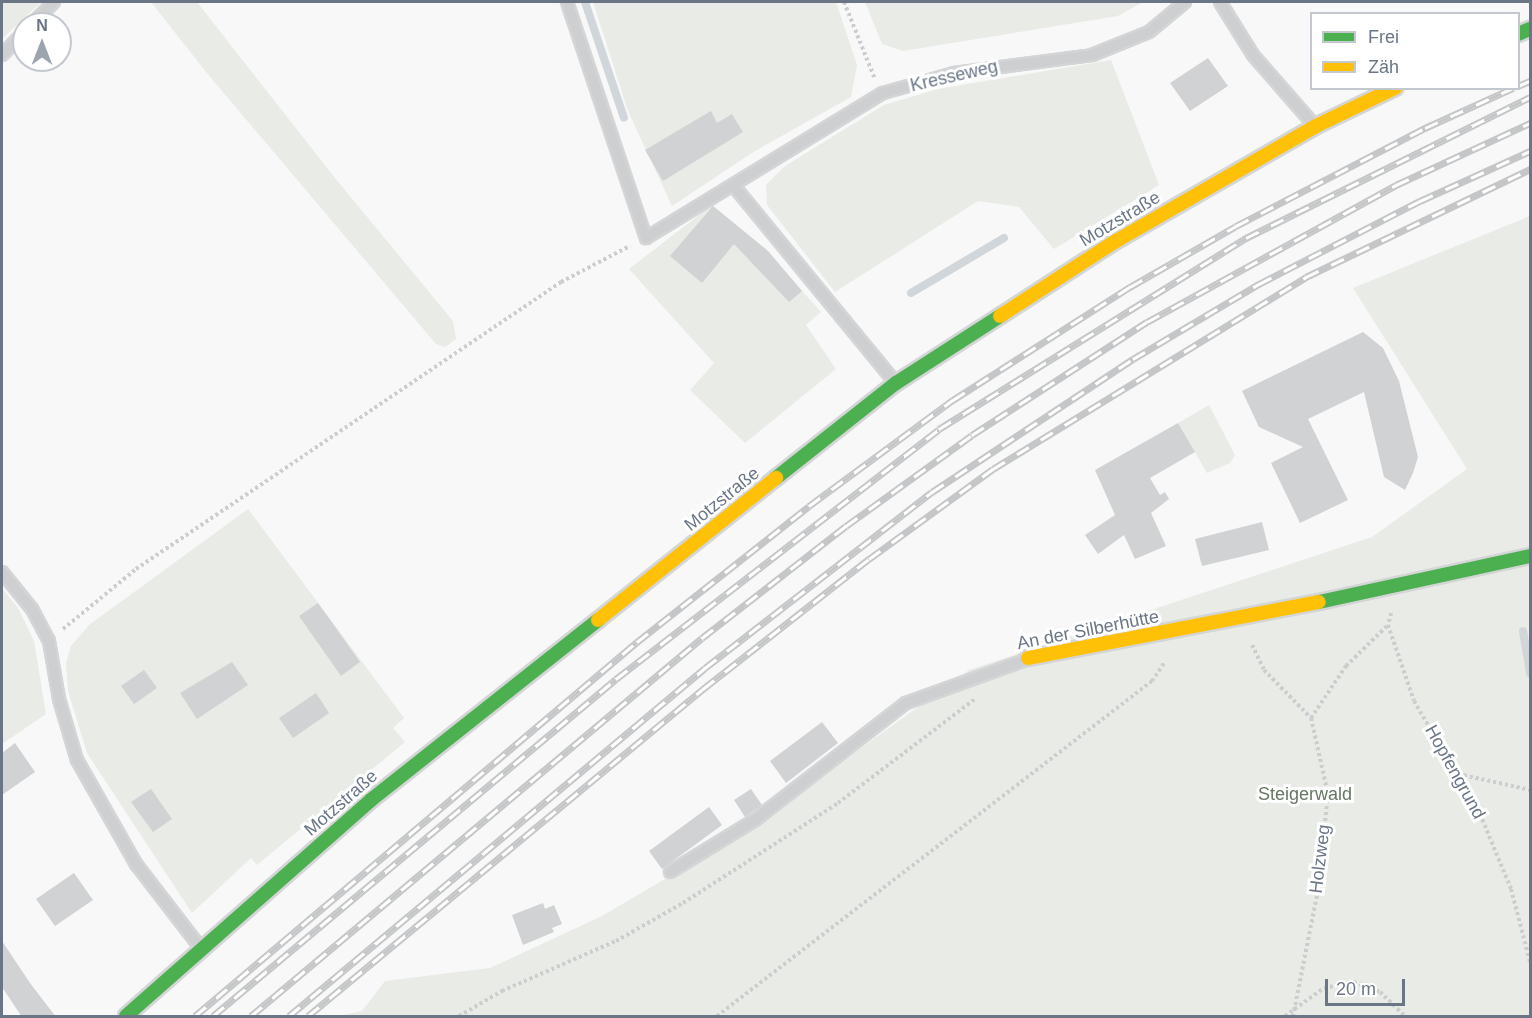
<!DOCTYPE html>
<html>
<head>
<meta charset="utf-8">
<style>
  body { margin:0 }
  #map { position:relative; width:1532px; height:1018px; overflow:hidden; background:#f8f8f8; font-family:Arial,sans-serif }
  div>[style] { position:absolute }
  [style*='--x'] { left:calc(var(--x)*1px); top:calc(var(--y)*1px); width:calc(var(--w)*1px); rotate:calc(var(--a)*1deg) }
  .green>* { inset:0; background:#e8ebe6 }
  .stream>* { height:8px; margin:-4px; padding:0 4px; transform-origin:4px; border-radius:4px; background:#d0d6d9 }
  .building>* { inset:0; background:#d0d2d3 }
  .path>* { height:4px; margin-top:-2px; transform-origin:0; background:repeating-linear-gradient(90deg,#cccdce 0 3px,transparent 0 6px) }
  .roads { filter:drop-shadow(2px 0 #d4d5d6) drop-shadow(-2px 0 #d4d5d6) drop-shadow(0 2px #d4d5d6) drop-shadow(0 -2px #d4d5d6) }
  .lane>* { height:10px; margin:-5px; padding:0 5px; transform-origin:5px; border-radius:5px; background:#cecfd1 }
  .fast>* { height:14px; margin:-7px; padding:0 7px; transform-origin:7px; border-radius:7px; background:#4caf50 }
  .slow>* { height:14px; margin:-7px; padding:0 7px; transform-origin:7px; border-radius:7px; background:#ffc107 }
  .rail>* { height:7px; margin-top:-3.5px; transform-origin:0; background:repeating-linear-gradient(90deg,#fff 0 14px,#c5c6c7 0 28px); box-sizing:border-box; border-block:2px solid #c5c6c7 }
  span { translate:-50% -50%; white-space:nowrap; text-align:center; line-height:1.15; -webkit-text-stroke:6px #fff; paint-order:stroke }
  .street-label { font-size:18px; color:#6a7686 }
  .park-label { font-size:18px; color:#667864 }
  .frame { position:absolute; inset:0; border:3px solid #6a7686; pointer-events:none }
  .legend { position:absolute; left:1310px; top:12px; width:210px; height:78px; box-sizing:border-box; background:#fff; border:2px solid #c3c8cf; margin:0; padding:8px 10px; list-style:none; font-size:18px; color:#6a7686 }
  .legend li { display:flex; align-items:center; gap:12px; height:30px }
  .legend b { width:30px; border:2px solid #c3c8cf }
  .north { position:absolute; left:12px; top:12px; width:60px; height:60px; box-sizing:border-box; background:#fff; border:2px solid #c3c8cf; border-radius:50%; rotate:0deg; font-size:16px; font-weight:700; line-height:24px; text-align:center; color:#6a7686 }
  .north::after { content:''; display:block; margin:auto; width:21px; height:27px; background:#9ca4ae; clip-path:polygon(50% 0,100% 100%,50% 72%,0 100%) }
  .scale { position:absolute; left:1325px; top:979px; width:80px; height:27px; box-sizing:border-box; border:3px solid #6a7686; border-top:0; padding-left:8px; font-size:18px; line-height:21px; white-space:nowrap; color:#6a7686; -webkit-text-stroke:4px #fff; paint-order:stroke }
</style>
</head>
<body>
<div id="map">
  <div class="green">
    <i style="clip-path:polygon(2px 2px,41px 2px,2px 39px)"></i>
    <i style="clip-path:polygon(151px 2px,197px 2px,335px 178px,453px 321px,456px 339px,445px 347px,436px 344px,206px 72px)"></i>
    <i style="clip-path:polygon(593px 2px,836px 2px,857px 65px,851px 97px,755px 151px,672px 206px,628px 111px)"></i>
    <i style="clip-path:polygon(865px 2px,1143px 2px,1118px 16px,903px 51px,882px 44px)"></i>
    <i style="clip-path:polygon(1111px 60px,1159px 185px,1054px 249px,1019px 207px,978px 201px,835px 292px,767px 205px,766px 185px,785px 166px,884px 105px,938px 89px)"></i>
    <i style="clip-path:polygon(712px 205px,761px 245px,821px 312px,806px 325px,836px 369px,745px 443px,690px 390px,714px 363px,629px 269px)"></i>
    <i style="clip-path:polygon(1530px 216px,1530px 1016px,339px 1016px,362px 1011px,385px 981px,490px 968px,602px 916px,745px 832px,969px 670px,1372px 537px,1467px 469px,1353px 288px)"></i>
    <i style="clip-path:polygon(1209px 405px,1235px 455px,1230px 463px,1207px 473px,1178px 423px)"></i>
    <i style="clip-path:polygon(248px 509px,404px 718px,393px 728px,405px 742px,257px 865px,251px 858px,192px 913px,87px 753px,68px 691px,66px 663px,71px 646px,89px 625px)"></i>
    <i style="clip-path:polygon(2px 588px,18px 608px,34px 641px,46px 714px,2px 744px)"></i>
  </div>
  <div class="stream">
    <i style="--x:585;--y:2;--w:122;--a:71.4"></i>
    <i style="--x:911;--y:293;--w:108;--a:-30.6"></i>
    <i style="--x:1523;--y:631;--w:43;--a:80.5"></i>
  </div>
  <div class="building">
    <i style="clip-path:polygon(1208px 58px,1228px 86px,1190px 111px,1170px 83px)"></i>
    <i style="clip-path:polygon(711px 111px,717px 123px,732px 114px,743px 132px,663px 181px,645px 150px)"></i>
    <i style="clip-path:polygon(713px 206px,768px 251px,802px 291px,789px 302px,734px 244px,702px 283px,670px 256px)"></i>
    <i style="clip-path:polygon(1363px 332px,1383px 348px,1399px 381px,1418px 457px,1413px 473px,1405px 490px,1384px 477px,1364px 392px,1308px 419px,1348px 500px,1300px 523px,1271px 463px,1303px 447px,1259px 427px,1242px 391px)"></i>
    <i style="clip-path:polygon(1178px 423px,1195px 452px,1150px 478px,1160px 495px,1165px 492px,1169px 499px,1151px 513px,1166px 546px,1135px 559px,1124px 535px,1098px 554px,1085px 535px,1115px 515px,1095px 470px)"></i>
    <i style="clip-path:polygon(1262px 522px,1269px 550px,1202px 566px,1195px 539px)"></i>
    <i style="clip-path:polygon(318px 603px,360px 662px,341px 676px,299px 616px)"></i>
    <i style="clip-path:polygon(232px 662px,248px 685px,197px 719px,180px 693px)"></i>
    <i style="clip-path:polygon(144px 670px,157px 688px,134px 704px,121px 686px)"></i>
    <i style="clip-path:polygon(316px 693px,329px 713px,293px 738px,279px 718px)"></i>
    <i style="clip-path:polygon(822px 722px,838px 743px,786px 783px,770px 761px)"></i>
    <i style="clip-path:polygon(15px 743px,35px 772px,2px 795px,2px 753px)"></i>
    <i style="clip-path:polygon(151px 789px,172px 819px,153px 832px,131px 802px)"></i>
    <i style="clip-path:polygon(751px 789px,762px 805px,745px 817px,734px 800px)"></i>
    <i style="clip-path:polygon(709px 807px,722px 825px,662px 869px,649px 851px)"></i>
    <i style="clip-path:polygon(74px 873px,93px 900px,55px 926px,36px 899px)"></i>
    <i style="clip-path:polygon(543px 903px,545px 909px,554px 905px,562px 924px,552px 928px,554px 932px,523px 945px,512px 915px)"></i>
    <i style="clip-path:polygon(2px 941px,30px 983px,56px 1017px,22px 1017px,2px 987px)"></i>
  </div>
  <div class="path">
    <i style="--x:844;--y:2;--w:83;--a:68.1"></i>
    <i style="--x:1391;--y:613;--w:12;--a:104"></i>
    <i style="--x:1388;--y:625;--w:80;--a:71.1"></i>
    <i style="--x:1414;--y:701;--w:131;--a:59.7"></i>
    <i style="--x:1480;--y:814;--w:81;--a:67.5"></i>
    <i style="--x:1511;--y:889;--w:75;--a:75.4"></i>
    <i style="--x:63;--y:629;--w:94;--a:-39.4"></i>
    <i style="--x:136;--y:569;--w:513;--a:-34.03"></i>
    <i style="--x:561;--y:282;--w:78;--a:-27.6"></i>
    <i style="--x:1252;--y:645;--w:28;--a:64"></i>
    <i style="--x:1264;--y:670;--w:67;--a:45.6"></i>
    <i style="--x:1311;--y:718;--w:78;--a:77.4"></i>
    <i style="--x:1328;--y:794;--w:97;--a:95.9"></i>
    <i style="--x:1318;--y:890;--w:128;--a:101.2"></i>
    <i style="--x:1311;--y:718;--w:63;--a:-56.1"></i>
    <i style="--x:1346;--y:666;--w:59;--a:-44.3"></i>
    <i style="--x:1458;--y:774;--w:74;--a:12.5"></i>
    <i style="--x:459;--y:1016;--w:50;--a:-30.2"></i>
    <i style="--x:502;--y:991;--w:124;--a:-23.7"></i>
    <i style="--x:616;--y:941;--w:77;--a:-29.6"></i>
    <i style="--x:683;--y:903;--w:184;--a:-32.8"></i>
    <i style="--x:838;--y:803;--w:172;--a:-37.2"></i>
    <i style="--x:717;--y:1016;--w:549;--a:-37.6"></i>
    <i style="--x:1152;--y:681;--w:23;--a:-56"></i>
    <i style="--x:1285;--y:1016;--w:48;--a:-35.7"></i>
    <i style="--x:1324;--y:988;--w:31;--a:-11"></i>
    <i style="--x:1354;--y:982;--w:28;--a:21"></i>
    <i style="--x:1380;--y:992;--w:35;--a:44"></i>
  </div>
  <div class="roads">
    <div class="lane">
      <i style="--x:567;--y:2;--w:249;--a:71.5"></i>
      <i style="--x:646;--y:238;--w:278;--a:-31.5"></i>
      <i style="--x:883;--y:93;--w:74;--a:-15.7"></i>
      <i style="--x:954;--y:73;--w:139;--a:-7.4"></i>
      <i style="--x:1092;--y:55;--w:61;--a:-22"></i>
      <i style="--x:1149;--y:32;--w:47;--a:-39.8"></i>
      <i style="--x:1220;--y:2;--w:62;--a:58.1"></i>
      <i style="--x:1253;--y:55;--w:94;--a:48.9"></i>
      <i style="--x:32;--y:24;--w:31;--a:-45"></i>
      <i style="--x:2;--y:55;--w:32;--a:-46"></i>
      <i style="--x:733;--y:185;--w:254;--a:50.6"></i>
      <i style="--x:2;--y:572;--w:48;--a:51"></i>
      <i style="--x:32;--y:609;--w:36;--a:62"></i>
      <i style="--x:49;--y:641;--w:59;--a:80.2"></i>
      <i style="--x:59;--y:699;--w:64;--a:73.6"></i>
      <i style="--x:77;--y:760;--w:120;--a:60.4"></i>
      <i style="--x:136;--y:864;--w:105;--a:52.4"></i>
      <i style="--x:670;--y:872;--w:100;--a:-31.5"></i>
      <i style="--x:755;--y:820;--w:191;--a:-37.8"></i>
      <i style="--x:906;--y:703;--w:130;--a:-19.8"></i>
    </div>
    <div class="fast">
      <i style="--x:1518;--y:34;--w:13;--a:-23"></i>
      <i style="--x:776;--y:478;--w:153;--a:-38.4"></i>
      <i style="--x:896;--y:383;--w:124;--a:-32.8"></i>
      <i style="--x:1319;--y:602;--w:216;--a:-12.3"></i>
      <i style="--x:126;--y:1016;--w:327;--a:-41.4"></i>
      <i style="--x:371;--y:800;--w:290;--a:-38.4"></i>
    </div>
    <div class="slow">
      <i style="--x:1000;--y:316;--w:138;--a:-32.9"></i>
      <i style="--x:1116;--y:241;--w:231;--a:-29.9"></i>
      <i style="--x:1316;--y:126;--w:88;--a:-25.7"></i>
      <i style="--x:598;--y:620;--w:228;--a:-38.6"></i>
      <i style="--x:1028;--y:658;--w:296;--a:-10.9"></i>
    </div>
  </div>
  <div class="rail">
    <i style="--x:1518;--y:86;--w:13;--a:-23"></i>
    <i style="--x:195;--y:1016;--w:579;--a:-40.24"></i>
    <i style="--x:637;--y:642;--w:219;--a:-38.3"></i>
    <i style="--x:809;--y:506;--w:179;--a:-36.4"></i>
    <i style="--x:953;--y:400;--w:210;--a:-32.6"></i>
    <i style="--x:1130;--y:287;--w:122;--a:-29.9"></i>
    <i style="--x:1236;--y:226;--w:213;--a:-27.4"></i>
    <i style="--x:1425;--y:128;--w:97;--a:-24.4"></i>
    <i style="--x:213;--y:1016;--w:525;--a:-39.9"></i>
    <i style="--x:616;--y:679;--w:408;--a:-37.7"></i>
    <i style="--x:939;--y:429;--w:362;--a:-31.9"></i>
    <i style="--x:1246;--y:238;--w:317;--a:-26.4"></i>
    <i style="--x:251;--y:1016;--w:588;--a:-39.97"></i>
    <i style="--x:702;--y:638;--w:182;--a:-37.9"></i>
    <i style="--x:846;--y:526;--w:155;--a:-35.8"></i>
    <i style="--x:972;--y:435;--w:208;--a:-32.9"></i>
    <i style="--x:1147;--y:322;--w:284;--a:-28.8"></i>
    <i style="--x:1396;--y:185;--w:148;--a:-24.8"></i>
    <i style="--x:289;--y:1016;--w:542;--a:-39.91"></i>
    <i style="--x:705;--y:668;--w:287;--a:-37.8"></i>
    <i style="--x:932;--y:492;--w:241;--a:-33.5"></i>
    <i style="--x:1133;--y:359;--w:147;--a:-30.8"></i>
    <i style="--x:1259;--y:284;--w:181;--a:-27.3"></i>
    <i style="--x:1420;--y:201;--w:121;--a:-24.4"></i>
    <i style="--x:308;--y:1016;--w:513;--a:-39.62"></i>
    <i style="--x:703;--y:689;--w:211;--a:-38.1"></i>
    <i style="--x:869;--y:559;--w:153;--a:-36"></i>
    <i style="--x:993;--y:469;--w:367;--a:-31.5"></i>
    <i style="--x:1306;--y:277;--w:249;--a:-25.7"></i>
  </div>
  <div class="street-label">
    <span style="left:954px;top:76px;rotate:-13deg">Kresseweg</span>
    <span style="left:1120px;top:219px;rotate:-31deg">Motzstraße</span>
    <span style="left:722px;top:499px;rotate:-39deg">Motzstraße</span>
    <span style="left:1088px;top:630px;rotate:-11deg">An der Silberhütte</span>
    <span style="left:1455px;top:772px;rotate:61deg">Hopfengrund</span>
    <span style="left:341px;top:803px;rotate:-41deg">Motzstraße</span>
    <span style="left:1320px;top:859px;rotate:-83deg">Holzweg</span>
  </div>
  <div class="park-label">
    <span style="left:1305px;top:794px">Steigerwald</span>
  </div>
  <div class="frame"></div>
  <ul class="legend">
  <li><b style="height:8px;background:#4caf50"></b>Frei</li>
  <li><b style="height:8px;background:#ffc107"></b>Zäh</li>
  </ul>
  <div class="north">N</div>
  <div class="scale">20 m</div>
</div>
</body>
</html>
